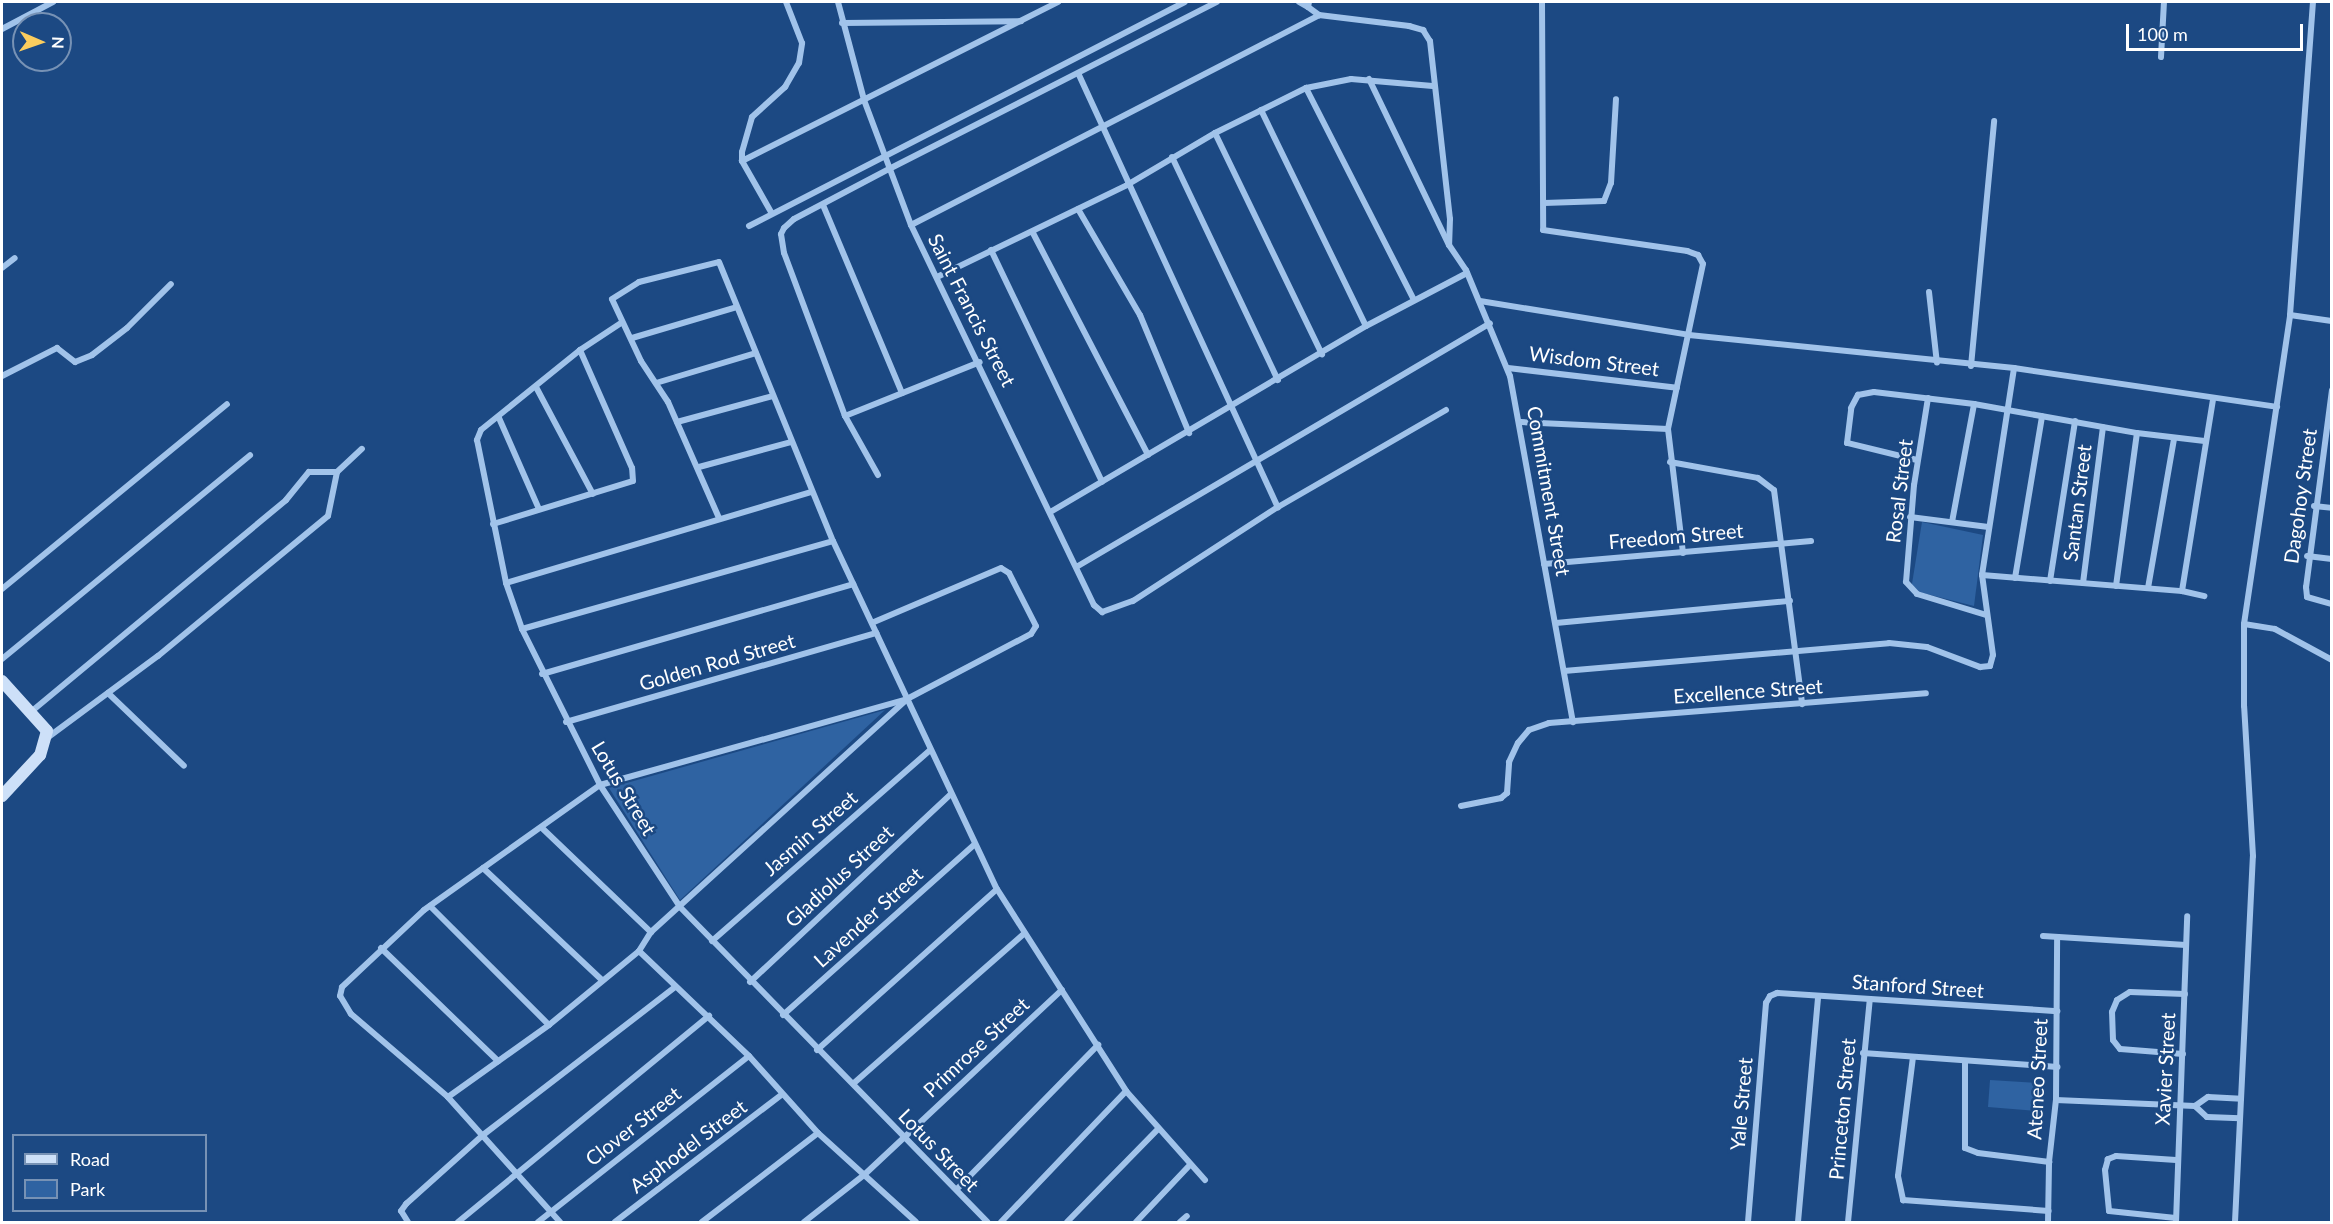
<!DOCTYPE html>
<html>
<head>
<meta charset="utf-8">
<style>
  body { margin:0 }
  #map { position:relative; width:2333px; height:1224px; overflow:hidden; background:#1c4983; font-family:Lato,sans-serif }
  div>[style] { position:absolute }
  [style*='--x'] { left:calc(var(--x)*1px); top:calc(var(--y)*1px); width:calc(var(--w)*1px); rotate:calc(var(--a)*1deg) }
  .green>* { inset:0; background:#2f63a2 }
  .street>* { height:6px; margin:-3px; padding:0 3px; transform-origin:3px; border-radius:3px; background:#a1c3ea }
  .secondary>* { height:12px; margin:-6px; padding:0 6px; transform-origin:6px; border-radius:6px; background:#cde0f8 }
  span { translate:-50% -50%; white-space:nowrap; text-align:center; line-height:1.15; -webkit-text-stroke:5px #1c4983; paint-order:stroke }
  .street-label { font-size:20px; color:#fff }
  .frame { position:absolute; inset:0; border:3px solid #fff; pointer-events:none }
  .legend { position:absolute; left:12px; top:1134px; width:195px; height:78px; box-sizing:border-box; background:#1c4983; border:2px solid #7792b5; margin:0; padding:8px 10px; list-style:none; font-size:18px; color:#fff }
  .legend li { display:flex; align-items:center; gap:12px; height:30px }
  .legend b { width:30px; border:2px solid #7792b5 }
  .north { position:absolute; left:12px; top:12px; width:60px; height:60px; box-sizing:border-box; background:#1c4983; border:2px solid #7792b5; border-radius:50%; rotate:92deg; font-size:16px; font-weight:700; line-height:24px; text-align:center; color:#fff }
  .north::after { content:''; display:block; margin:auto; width:21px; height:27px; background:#fbcd5e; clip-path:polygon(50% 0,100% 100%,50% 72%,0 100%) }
  .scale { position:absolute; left:2126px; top:24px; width:177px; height:27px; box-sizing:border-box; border:3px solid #fff; border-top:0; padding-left:8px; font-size:18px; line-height:21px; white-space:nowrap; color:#fff; -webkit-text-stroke:4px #1c4983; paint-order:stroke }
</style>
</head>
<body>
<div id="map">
  <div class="green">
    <i style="clip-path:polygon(1922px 522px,1983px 535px,1974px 606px,1911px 590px)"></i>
    <i style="clip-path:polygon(885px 710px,680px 900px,609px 788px)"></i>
    <i style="clip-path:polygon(1990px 1080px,2040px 1083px,2038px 1111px,1988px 1107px)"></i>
  </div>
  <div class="street">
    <i style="--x:838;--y:2;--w:101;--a:75.1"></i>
    <i style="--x:864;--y:100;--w:134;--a:69.4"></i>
    <i style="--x:911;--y:225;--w:422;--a:64.3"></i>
    <i style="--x:1094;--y:605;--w:11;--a:41"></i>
    <i style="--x:1102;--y:612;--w:33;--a:-20"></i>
    <i style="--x:1133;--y:601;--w:173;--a:-33"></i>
    <i style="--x:1278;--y:507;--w:194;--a:-30"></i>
    <i style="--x:1299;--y:2;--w:10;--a:29"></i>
    <i style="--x:1309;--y:2;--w:5;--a:101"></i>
    <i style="--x:1308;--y:7;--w:14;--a:36"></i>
    <i style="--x:1542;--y:2;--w:228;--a:89.7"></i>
    <i style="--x:1543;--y:230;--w:146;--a:8.3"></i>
    <i style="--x:1687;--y:251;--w:12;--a:20"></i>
    <i style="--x:1698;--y:255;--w:10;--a:61"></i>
    <i style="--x:1703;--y:264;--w:169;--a:102"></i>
    <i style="--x:1668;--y:429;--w:125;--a:83.1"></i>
    <i style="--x:842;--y:23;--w:179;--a:-0.6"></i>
    <i style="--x:2;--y:29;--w:58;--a:-27.9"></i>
    <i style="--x:2161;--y:57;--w:55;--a:-86.9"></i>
    <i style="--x:1079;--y:75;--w:476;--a:65.3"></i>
    <i style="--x:1369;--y:79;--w:184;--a:64.3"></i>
    <i style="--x:1449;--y:245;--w:30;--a:56"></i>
    <i style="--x:1466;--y:270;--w:115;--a:67.5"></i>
    <i style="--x:1510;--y:376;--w:352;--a:79.7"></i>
    <i style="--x:1306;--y:88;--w:238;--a:63"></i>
    <i style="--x:1261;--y:110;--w:240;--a:64.1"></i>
    <i style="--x:1215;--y:133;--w:246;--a:64.2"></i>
    <i style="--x:1172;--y:157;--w:247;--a:64.6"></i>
    <i style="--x:742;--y:161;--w:354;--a:-26.7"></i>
    <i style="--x:1544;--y:203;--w:60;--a:-1.9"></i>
    <i style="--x:1604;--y:201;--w:19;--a:-69"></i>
    <i style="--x:1611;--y:183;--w:84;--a:-86.6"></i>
    <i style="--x:823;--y:205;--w:204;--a:67.2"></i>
    <i style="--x:1078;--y:209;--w:123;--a:59.7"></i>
    <i style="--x:1140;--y:315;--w:128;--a:67.4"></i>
    <i style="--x:771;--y:212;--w:59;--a:-119.6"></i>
    <i style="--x:742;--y:161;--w:9;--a:-90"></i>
    <i style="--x:742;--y:152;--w:36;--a:-74"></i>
    <i style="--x:752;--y:117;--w:45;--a:-42.3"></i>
    <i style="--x:785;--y:87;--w:28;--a:-60"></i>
    <i style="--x:799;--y:63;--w:20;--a:-81"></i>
    <i style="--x:802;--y:43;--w:44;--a:-111.3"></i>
    <i style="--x:911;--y:225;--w:459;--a:-27.2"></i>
    <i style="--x:1319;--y:15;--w:91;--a:7"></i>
    <i style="--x:1409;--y:26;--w:15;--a:16"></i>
    <i style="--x:1423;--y:30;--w:13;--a:58"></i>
    <i style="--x:1430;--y:41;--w:179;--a:83.6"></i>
    <i style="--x:1450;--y:219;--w:26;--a:92"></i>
    <i style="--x:749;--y:226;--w:490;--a:-27.2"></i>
    <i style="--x:1033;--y:233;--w:250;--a:62.6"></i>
    <i style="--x:991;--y:250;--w:257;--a:64.4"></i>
    <i style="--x:2;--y:268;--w:16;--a:-38"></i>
    <i style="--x:937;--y:277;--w:211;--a:-25.8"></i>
    <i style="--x:1127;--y:185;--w:102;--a:-30.6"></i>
    <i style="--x:1215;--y:133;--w:102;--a:-26.3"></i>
    <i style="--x:1306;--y:88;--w:46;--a:-11.3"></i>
    <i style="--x:1351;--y:79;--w:82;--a:4.9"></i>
    <i style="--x:1929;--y:292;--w:71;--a:83.6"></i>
    <i style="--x:1480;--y:301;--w:212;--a:9.2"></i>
    <i style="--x:1689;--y:335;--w:327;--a:5.8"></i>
    <i style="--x:2014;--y:368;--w:266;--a:8.4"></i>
    <i style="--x:2290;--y:315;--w:42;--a:8.1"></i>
    <i style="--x:621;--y:323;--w:49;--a:146.6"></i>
    <i style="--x:580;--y:350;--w:127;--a:141.1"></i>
    <i style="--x:481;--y:430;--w:11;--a:112"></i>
    <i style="--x:477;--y:440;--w:146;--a:78.5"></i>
    <i style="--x:506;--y:583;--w:49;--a:70.8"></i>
    <i style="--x:522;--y:629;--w:174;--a:63.4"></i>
    <i style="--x:600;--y:785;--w:146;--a:56.7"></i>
    <i style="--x:680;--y:907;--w:440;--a:45.7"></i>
    <i style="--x:632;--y:338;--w:109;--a:-16.4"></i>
    <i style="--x:1971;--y:366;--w:246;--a:-84.6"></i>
    <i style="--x:1508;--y:368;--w:170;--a:6.7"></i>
    <i style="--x:2;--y:376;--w:62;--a:-27"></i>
    <i style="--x:57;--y:348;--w:23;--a:38"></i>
    <i style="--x:75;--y:362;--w:18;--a:-22"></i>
    <i style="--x:92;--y:355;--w:44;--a:-37.6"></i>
    <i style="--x:127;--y:328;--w:62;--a:-45"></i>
    <i style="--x:656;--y:383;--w:104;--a:-16.7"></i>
    <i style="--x:536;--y:387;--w:121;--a:62"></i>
    <i style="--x:2332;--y:390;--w:199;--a:97.5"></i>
    <i style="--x:2306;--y:587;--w:10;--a:84"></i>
    <i style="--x:2307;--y:597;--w:26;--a:16"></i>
    <i style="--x:1928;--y:398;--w:88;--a:99.1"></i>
    <i style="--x:1914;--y:485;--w:97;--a:94.7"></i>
    <i style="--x:1906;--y:582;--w:16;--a:47"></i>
    <i style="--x:1917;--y:594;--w:72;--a:16.9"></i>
    <i style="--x:845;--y:416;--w:145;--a:-21.8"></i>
    <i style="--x:499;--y:418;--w:99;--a:66.3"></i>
    <i style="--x:677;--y:422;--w:99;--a:-15.2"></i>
    <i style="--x:1521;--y:422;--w:147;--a:2.7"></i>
    <i style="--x:1917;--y:460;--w:72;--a:-166.3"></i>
    <i style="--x:1847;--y:443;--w:35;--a:-83"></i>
    <i style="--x:1851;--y:408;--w:15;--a:-62"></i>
    <i style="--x:1858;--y:395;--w:16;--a:-11"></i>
    <i style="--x:1874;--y:392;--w:101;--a:6.8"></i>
    <i style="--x:1974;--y:404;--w:166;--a:10.1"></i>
    <i style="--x:2137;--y:433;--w:68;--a:6.7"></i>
    <i style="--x:1670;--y:462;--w:89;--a:10.3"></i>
    <i style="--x:1758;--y:478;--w:20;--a:37"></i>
    <i style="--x:1774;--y:490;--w:216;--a:82.5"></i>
    <i style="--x:699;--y:467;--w:95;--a:-15.2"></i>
    <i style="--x:878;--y:475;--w:68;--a:-119.2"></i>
    <i style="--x:845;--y:416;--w:174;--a:-110.5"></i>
    <i style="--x:784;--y:253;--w:19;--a:-99"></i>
    <i style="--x:781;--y:234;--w:7;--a:-63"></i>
    <i style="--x:784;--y:228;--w:13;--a:-42"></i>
    <i style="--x:794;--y:219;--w:107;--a:-27.8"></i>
    <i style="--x:889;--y:169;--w:368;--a:-27"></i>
    <i style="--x:2314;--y:506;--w:18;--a:6"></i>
    <i style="--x:1052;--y:511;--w:364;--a:-30.5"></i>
    <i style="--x:1366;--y:326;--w:114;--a:-27.7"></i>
    <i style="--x:1910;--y:517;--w:79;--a:7.3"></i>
    <i style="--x:719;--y:518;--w:127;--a:-113.7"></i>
    <i style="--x:668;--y:402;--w:49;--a:-123.4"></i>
    <i style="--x:641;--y:361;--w:68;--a:-115.1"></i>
    <i style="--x:612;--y:299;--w:32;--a:-32"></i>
    <i style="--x:639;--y:282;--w:82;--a:-14"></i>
    <i style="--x:719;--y:262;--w:301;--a:67.8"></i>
    <i style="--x:833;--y:541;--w:385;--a:64.8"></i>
    <i style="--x:997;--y:889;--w:240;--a:57.4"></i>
    <i style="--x:1126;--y:1091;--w:119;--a:48.4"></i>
    <i style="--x:1952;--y:522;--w:120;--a:-79.4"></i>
    <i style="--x:493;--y:524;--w:146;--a:-17.1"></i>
    <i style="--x:633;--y:481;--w:13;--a:-94"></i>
    <i style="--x:632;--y:468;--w:129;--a:-113.8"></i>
    <i style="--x:2307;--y:556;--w:25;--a:7"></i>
    <i style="--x:1544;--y:564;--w:268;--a:-4.9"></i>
    <i style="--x:1078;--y:566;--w:478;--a:-30.5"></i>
    <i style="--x:1982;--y:575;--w:201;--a:4.6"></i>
    <i style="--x:2182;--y:591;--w:23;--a:13"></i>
    <i style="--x:2015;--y:578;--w:164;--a:-80.5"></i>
    <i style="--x:2050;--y:581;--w:162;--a:-81.1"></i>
    <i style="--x:506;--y:583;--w:318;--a:-16.6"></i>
    <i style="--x:2083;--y:583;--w:157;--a:-82.7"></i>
    <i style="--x:2116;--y:586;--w:154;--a:-82.2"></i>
    <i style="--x:2148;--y:588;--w:151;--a:-80.1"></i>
    <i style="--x:2;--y:589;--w:291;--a:-39.4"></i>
    <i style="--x:2182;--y:591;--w:193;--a:-80.8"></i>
    <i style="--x:1556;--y:623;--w:235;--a:-5.4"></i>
    <i style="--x:2244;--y:624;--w:31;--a:9"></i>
    <i style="--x:2275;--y:629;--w:65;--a:28.5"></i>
    <i style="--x:522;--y:629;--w:323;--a:-15.8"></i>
    <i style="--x:2;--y:659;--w:321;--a:-39.4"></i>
    <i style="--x:1564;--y:671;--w:326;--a:-4.9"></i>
    <i style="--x:1889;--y:643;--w:38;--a:6"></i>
    <i style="--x:1927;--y:647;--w:57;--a:20.7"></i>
    <i style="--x:1980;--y:667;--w:10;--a:-6"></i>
    <i style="--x:1990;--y:666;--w:11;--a:-75"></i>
    <i style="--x:1993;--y:655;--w:81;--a:-97.8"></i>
    <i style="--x:1982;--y:575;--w:209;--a:-81.2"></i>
    <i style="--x:542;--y:674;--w:324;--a:-16.1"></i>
    <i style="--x:108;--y:693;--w:105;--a:43.8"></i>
    <i style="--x:32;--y:711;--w:330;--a:-39.7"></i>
    <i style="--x:286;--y:500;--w:36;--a:-51"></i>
    <i style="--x:309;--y:472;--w:28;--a:0"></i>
    <i style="--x:337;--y:472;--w:34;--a:-43"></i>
    <i style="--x:566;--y:722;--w:323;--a:-16"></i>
    <i style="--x:47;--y:738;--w:138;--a:-36.5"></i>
    <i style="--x:158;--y:656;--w:220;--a:-39.5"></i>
    <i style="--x:328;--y:516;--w:45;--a:-78.4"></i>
    <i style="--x:1461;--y:806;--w:41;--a:-11.3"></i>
    <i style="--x:1501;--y:798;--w:8;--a:-40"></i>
    <i style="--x:1507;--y:793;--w:31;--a:-86"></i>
    <i style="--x:1509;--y:762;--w:21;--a:-65"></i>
    <i style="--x:1518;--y:743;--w:17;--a:-50"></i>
    <i style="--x:1529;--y:730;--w:21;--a:-19"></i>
    <i style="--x:1549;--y:723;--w:378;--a:-4.5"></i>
    <i style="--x:542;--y:828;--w:151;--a:43.7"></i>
    <i style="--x:483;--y:868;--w:163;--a:43.3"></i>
    <i style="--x:430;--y:906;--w:168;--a:45"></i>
    <i style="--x:2043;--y:936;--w:143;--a:3.6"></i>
    <i style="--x:712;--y:941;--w:290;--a:-41.2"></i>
    <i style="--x:381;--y:948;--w:163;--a:44"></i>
    <i style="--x:639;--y:951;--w:152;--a:43.7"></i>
    <i style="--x:749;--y:1056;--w:103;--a:48.1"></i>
    <i style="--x:818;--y:1133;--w:132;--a:42.2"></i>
    <i style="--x:750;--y:982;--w:275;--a:-43.1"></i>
    <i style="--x:783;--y:1015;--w:256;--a:-41.7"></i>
    <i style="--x:817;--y:1050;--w:241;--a:-41.8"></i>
    <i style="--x:1863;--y:1053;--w:195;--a:4.1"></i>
    <i style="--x:2183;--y:1054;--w:63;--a:-175.5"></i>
    <i style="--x:2120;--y:1049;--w:11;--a:-128"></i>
    <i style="--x:2113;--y:1040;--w:28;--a:-92"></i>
    <i style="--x:2112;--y:1012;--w:13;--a:-67"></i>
    <i style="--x:2117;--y:1000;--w:15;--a:-32"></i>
    <i style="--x:2130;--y:992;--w:55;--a:2.1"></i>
    <i style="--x:1913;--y:1057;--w:120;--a:97.2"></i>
    <i style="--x:1898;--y:1176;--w:25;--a:78"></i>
    <i style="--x:1903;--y:1200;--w:146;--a:4.3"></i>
    <i style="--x:1965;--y:1061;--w:87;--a:90"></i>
    <i style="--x:1965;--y:1148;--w:14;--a:21"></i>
    <i style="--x:1978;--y:1153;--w:72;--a:7.2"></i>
    <i style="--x:854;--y:1083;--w:227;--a:-41.3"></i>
    <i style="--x:448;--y:1097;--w:124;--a:-35.5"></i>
    <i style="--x:549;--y:1025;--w:117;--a:-39.4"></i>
    <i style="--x:639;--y:951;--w:22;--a:-58"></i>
    <i style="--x:651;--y:932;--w:343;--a:-42.3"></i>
    <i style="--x:2056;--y:1100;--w:139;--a:2.5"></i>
    <i style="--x:2195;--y:1106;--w:16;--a:-35"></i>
    <i style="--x:2208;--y:1097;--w:33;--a:3"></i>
    <i style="--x:2195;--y:1106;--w:16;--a:43"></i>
    <i style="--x:2207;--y:1117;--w:33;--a:2"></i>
    <i style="--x:2176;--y:1160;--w:60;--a:-176.2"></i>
    <i style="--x:2116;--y:1156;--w:9;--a:159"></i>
    <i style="--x:2108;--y:1159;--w:11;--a:105"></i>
    <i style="--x:2105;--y:1170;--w:41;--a:84.4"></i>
    <i style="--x:2109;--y:1211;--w:67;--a:6"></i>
    <i style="--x:957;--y:1189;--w:202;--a:-45.6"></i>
    <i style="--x:408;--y:1222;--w:13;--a:-122"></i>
    <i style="--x:401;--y:1211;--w:9;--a:-54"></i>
    <i style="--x:406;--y:1204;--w:103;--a:-41.9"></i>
    <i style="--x:483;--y:1135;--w:241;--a:-37.6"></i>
    <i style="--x:458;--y:1222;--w:325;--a:-39.4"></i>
    <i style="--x:538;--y:1222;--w:268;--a:-38.2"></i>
    <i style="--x:560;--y:1222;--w:168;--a:-131.9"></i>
    <i style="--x:448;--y:1097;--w:128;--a:-139.4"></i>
    <i style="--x:351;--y:1014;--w:21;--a:-121"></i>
    <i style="--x:340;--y:996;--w:9;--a:-77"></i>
    <i style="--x:342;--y:987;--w:112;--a:-43.2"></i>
    <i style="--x:424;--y:910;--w:216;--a:-35.4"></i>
    <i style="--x:600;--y:785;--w:319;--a:-15.6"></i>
    <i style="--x:907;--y:699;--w:140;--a:-27.7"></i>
    <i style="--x:1031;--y:634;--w:9;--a:-58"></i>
    <i style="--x:1036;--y:626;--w:59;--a:-117"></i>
    <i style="--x:1009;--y:573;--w:9;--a:-148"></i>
    <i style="--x:1001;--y:568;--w:138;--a:157"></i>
    <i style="--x:615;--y:1222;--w:209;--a:-37.4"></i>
    <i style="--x:702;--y:1222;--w:146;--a:-37.5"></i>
    <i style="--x:804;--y:1222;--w:76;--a:-38.1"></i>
    <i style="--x:864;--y:1175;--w:271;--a:-43.1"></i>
    <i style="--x:1001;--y:1222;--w:181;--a:-46.3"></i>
    <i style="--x:1067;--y:1222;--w:130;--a:-45.6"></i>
    <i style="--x:1136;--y:1222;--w:77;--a:-46.6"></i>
    <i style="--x:1180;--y:1222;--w:9;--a:-41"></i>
    <i style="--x:1748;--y:1222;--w:220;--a:-85.3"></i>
    <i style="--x:1766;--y:1003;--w:8;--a:-60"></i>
    <i style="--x:1770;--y:996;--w:8;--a:-23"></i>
    <i style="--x:1777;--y:993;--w:281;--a:3.7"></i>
    <i style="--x:1798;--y:1222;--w:227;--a:-84.9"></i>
    <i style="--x:1848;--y:1222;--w:224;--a:-84.4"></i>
    <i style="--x:2048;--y:1222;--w:60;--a:-89"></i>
    <i style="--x:2049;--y:1162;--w:62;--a:-83.6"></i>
    <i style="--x:2056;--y:1100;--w:163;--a:-89.6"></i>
    <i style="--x:2176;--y:1222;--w:306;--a:-87.9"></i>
    <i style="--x:2235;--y:1222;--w:366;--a:-87.2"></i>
    <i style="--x:2253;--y:856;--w:150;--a:-93.4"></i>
    <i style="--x:2244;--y:706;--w:82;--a:-90"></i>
    <i style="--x:2244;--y:624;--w:312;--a:-81.5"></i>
    <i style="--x:2290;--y:315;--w:314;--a:-85.8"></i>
  </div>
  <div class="secondary">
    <i style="--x:2;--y:681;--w:67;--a:48"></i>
    <i style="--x:47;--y:731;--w:25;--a:106"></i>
    <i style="--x:40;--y:755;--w:56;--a:132.8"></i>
  </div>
  <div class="street-label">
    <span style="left:972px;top:310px;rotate:63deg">Saint Francis Street</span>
    <span style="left:1594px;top:361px;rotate:7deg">Wisdom Street</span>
    <span style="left:1549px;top:491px;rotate:80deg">Commitment Street</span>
    <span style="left:1899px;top:491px;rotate:-83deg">Rosal Street</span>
    <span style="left:2300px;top:496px;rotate:-82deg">Dagohoy Street</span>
    <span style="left:2077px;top:503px;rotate:-83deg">Santan Street</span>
    <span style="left:1676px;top:536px;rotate:-5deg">Freedom Street</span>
    <span style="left:717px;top:662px;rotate:-16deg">Golden Rod Street</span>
    <span style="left:1748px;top:691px;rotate:-4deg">Excellence Street</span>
    <span style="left:624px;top:788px;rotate:59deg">Lotus Street</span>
    <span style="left:810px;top:833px;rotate:-41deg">Jasmin Street</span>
    <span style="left:839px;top:876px;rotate:-43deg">Gladiolus Street</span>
    <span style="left:868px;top:917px;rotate:-42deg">Lavender Street</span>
    <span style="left:1918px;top:986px;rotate:4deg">Stanford Street</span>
    <span style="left:976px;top:1047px;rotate:-43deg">Primrose Street</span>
    <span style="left:2165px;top:1069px;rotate:-87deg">Xavier Street</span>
    <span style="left:2037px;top:1079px;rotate:-87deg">Ateneo Street</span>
    <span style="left:1741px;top:1104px;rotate:-85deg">Yale Street</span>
    <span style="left:1842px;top:1109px;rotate:-85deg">Princeton Street</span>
    <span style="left:633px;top:1126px;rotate:-38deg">Clover Street</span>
    <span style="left:688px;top:1146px;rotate:-37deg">Asphodel Street</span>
    <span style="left:939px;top:1150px;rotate:46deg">Lotus Street</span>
  </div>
  <div class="frame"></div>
  <ul class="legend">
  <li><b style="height:8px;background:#cde0f8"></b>Road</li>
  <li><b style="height:16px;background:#2f63a2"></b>Park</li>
  </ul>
  <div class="north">N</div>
  <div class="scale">100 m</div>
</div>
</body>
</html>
